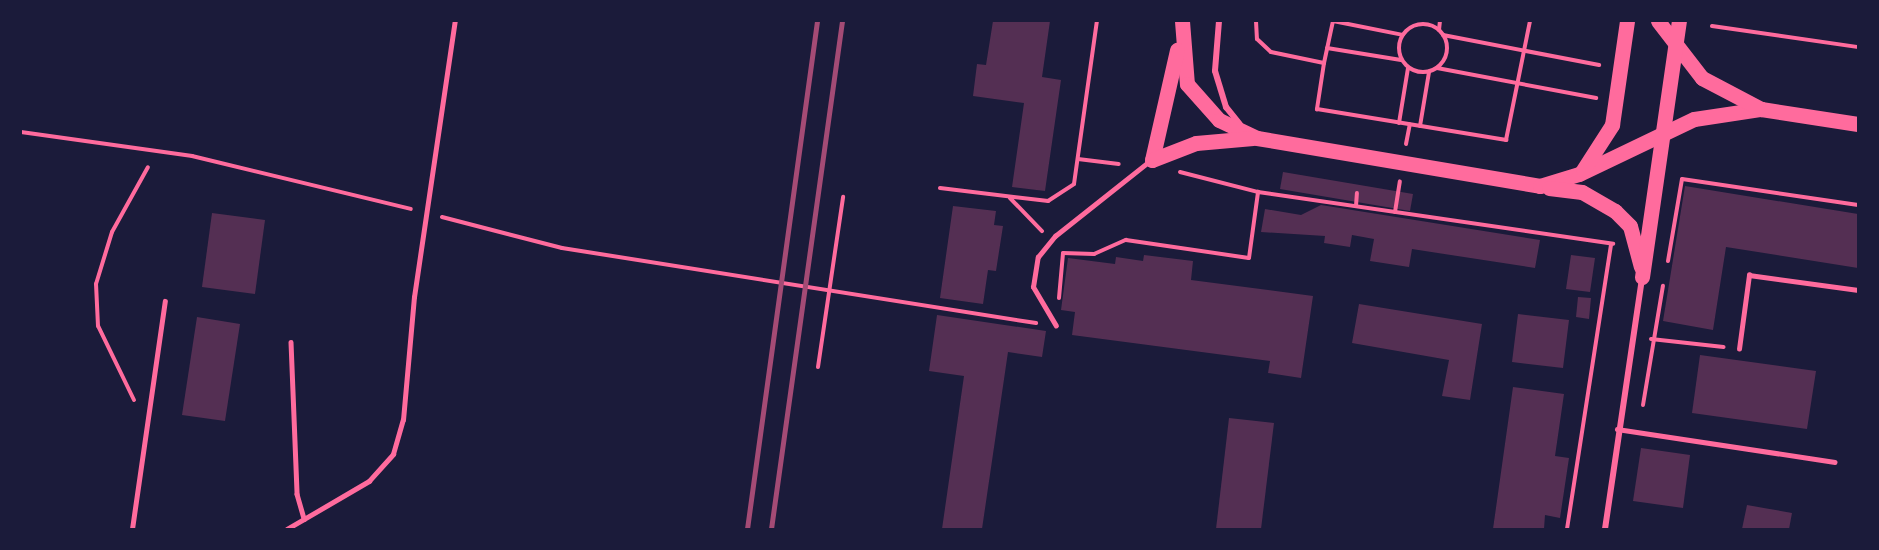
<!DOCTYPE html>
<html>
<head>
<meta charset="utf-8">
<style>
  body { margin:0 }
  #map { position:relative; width:1879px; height:550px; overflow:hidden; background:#1b1b3a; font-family:Georgia,serif }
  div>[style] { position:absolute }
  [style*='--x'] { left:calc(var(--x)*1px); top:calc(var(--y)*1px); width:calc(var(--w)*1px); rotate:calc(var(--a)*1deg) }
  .building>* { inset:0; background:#542f53 }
  .path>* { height:4px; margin:-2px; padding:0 2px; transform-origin:2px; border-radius:2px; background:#ff6b9d }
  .path>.ring { margin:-2px; padding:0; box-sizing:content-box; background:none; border:4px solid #ff6b9d; border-radius:50% }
  .service>* { height:4.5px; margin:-2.25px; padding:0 2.25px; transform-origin:2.25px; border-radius:2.25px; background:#ff6b9d }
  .minor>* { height:6px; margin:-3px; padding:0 3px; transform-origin:3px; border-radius:3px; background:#ff6b9d }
  .primary>* { height:15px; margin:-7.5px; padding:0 7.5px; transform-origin:7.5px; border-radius:7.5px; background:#ff6b9d }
  .rail>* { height:4.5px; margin:-2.25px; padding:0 2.25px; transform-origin:2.25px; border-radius:2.25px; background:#a44b75 }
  span { translate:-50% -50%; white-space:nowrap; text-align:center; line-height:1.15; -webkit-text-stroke:6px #1b1b3a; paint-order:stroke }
  .frame { position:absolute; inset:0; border:22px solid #1b1b3a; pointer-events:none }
</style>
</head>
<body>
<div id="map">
  <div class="building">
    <i style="clip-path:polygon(993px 21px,1050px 21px,1042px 77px,1061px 80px,1045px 191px,1012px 187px,1024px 103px,973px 96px,977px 64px,986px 65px)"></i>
    <i style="clip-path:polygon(1283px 172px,1413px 194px,1410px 211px,1280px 189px)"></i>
    <i style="clip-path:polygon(1685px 186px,1858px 214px,1858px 268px,1726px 247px,1713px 330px,1663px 321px)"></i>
    <i style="clip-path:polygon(1321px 205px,1540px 240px,1535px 268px,1412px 249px,1409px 267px,1370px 261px,1374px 239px,1352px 235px,1350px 247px,1324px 243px,1325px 236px,1261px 232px,1265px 209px,1301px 215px)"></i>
    <i style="clip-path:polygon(953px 206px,996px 211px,994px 225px,1003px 226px,996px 271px,988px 270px,983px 304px,940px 298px)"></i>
    <i style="clip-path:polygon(212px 213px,265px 220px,255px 294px,202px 287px)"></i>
    <i style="clip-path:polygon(1144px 255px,1193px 261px,1191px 280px,1313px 296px,1301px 378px,1268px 373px,1270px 361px,1072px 335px,1075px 312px,1061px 310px,1068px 258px,1115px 264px,1116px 257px,1143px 261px)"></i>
    <i style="clip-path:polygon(1571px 255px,1595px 258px,1590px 292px,1566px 289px)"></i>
    <i style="clip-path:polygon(1578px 297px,1591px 298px,1589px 319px,1576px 317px)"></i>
    <i style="clip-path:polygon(1359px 304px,1482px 324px,1470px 400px,1442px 396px,1449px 360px,1352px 343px)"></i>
    <i style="clip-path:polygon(1518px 314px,1569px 320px,1563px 368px,1512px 362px)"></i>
    <i style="clip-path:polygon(937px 315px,1046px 331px,1042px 357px,1008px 352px,982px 529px,942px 529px,964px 376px,929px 371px)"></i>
    <i style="clip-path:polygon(197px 317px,240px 324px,225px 421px,182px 415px)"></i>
    <i style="clip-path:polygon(1700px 355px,1816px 371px,1807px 429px,1692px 413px)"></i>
    <i style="clip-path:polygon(1513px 387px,1564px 394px,1555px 456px,1569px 458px,1560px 518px,1545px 515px,1544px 529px,1493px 529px)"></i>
    <i style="clip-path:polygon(1229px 418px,1274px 423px,1261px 529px,1216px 529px)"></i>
    <i style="clip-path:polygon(1641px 448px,1690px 455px,1683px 508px,1633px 501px)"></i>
    <i style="clip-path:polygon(1747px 505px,1792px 513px,1789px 529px,1742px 529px)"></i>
  </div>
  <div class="path">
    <i style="--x:1256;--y:21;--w:18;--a:87"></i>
    <i style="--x:1257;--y:39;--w:19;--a:43"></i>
    <i style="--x:1271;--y:52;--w:54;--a:11.7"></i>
    <i style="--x:1324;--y:63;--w:43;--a:-77.9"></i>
    <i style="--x:1333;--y:21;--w:71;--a:11.3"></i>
    <i class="ring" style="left:1399px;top:24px;width:44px;height:44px"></i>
    <i style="--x:1712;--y:26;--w:148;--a:8.2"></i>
    <i style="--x:1439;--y:30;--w:9;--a:-84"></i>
    <i style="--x:1443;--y:35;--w:159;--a:10.9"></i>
    <i style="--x:1327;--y:48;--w:75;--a:9.2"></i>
    <i style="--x:1324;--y:63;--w:47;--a:98.7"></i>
    <i style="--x:1317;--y:109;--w:192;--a:9.3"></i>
    <i style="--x:1506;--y:140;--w:121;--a:-78.6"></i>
    <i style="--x:1437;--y:68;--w:162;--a:10.7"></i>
    <i style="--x:1399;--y:123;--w:56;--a:-80.7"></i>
    <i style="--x:1420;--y:126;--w:55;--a:-80.5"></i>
    <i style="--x:21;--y:132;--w:173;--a:8"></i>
    <i style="--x:192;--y:156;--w:225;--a:13.6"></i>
    <i style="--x:1406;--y:144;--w:20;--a:-79"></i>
    <i style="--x:1078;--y:159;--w:41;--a:7"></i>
    <i style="--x:1180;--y:172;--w:81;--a:14.4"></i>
    <i style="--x:1258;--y:192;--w:359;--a:8.3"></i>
    <i style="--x:940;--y:188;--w:109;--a:6.9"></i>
    <i style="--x:1048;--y:201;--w:31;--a:-33"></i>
    <i style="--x:1074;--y:184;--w:165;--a:-82"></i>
    <i style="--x:1010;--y:198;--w:46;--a:45.9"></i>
    <i style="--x:1356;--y:206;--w:13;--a:-86"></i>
    <i style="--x:1395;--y:212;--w:31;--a:-81"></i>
    <i style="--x:442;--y:217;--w:124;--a:14.5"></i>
    <i style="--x:562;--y:248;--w:480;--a:9"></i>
    <i style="--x:1668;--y:261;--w:83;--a:-80.3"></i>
    <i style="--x:1682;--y:179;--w:178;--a:8.4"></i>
    <i style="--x:1059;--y:298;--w:45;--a:-84.9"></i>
    <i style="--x:1063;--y:253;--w:31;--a:2"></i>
    <i style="--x:1094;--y:254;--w:35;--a:-24"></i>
    <i style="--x:1126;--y:240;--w:124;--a:8.3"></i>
    <i style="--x:1249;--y:258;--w:67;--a:-82.2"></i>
    <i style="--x:1651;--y:339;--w:73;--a:6.3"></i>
    <i style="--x:818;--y:367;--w:172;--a:-81.6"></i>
    <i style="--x:134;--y:400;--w:82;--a:-115.9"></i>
    <i style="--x:98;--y:326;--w:42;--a:-92.7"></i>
    <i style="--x:96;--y:284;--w:54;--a:-72.9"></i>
    <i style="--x:112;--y:232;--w:74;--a:-61"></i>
    <i style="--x:1643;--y:405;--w:121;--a:-80.5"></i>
    <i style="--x:1567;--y:529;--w:287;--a:-81.2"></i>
  </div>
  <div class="service">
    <i style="--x:1056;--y:326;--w:45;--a:-120.5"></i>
    <i style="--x:1033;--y:287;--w:30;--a:-81"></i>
    <i style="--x:1038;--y:257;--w:27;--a:-51"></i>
    <i style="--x:1055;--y:236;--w:122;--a:-38.4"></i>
    <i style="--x:291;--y:342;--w:152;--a:87.7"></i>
    <i style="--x:297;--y:494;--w:26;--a:74"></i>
    <i style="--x:1739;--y:349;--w:75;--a:-82.3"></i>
    <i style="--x:1749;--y:275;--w:110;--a:7.8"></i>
    <i style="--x:1617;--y:429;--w:220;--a:8.6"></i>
    <i style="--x:132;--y:529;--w:230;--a:-81.8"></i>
    <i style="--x:287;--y:529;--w:95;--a:-30.3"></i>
    <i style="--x:369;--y:481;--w:36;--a:-48"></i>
    <i style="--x:393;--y:454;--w:35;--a:-74"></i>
    <i style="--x:403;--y:420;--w:123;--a:-84.9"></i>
    <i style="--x:414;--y:297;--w:279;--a:-81.6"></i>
  </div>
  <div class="minor">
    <i style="--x:1219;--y:21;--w:50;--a:94.6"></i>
    <i style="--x:1215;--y:71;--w:38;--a:73"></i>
    <i style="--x:1226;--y:107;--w:22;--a:51"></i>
    <i style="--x:1605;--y:529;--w:255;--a:-81.6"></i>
  </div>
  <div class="primary">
    <i style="--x:1182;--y:21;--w:63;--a:85.5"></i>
    <i style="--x:1187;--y:84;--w:48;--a:48.4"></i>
    <i style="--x:1219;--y:120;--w:42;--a:25.3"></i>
    <i style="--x:1257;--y:138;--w:287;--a:9.6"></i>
    <i style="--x:1540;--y:186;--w:41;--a:-17.1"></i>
    <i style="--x:1579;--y:174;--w:127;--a:-25.6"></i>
    <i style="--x:1694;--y:119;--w:68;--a:-8.5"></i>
    <i style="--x:1761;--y:109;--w:98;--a:8.8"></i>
    <i style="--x:1658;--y:21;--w:72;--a:52.3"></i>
    <i style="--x:1702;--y:78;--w:67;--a:27.7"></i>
    <i style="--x:1152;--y:160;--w:113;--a:-77.2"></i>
    <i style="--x:1152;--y:160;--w:47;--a:-21.1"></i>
    <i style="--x:1196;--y:143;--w:57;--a:-5"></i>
    <i style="--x:1583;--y:170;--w:54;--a:-57.2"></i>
    <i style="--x:1612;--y:125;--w:105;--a:-81.8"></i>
    <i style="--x:1549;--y:188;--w:33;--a:7"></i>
    <i style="--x:1582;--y:192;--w:38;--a:30"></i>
    <i style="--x:1615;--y:211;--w:21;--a:45"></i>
    <i style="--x:1630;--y:226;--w:42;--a:75"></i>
    <i style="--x:1642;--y:277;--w:259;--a:-81.8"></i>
  </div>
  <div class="rail">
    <i style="--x:747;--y:529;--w:513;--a:-82.15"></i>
    <i style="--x:771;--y:529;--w:513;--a:-82.04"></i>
  </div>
  <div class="frame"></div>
</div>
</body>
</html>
